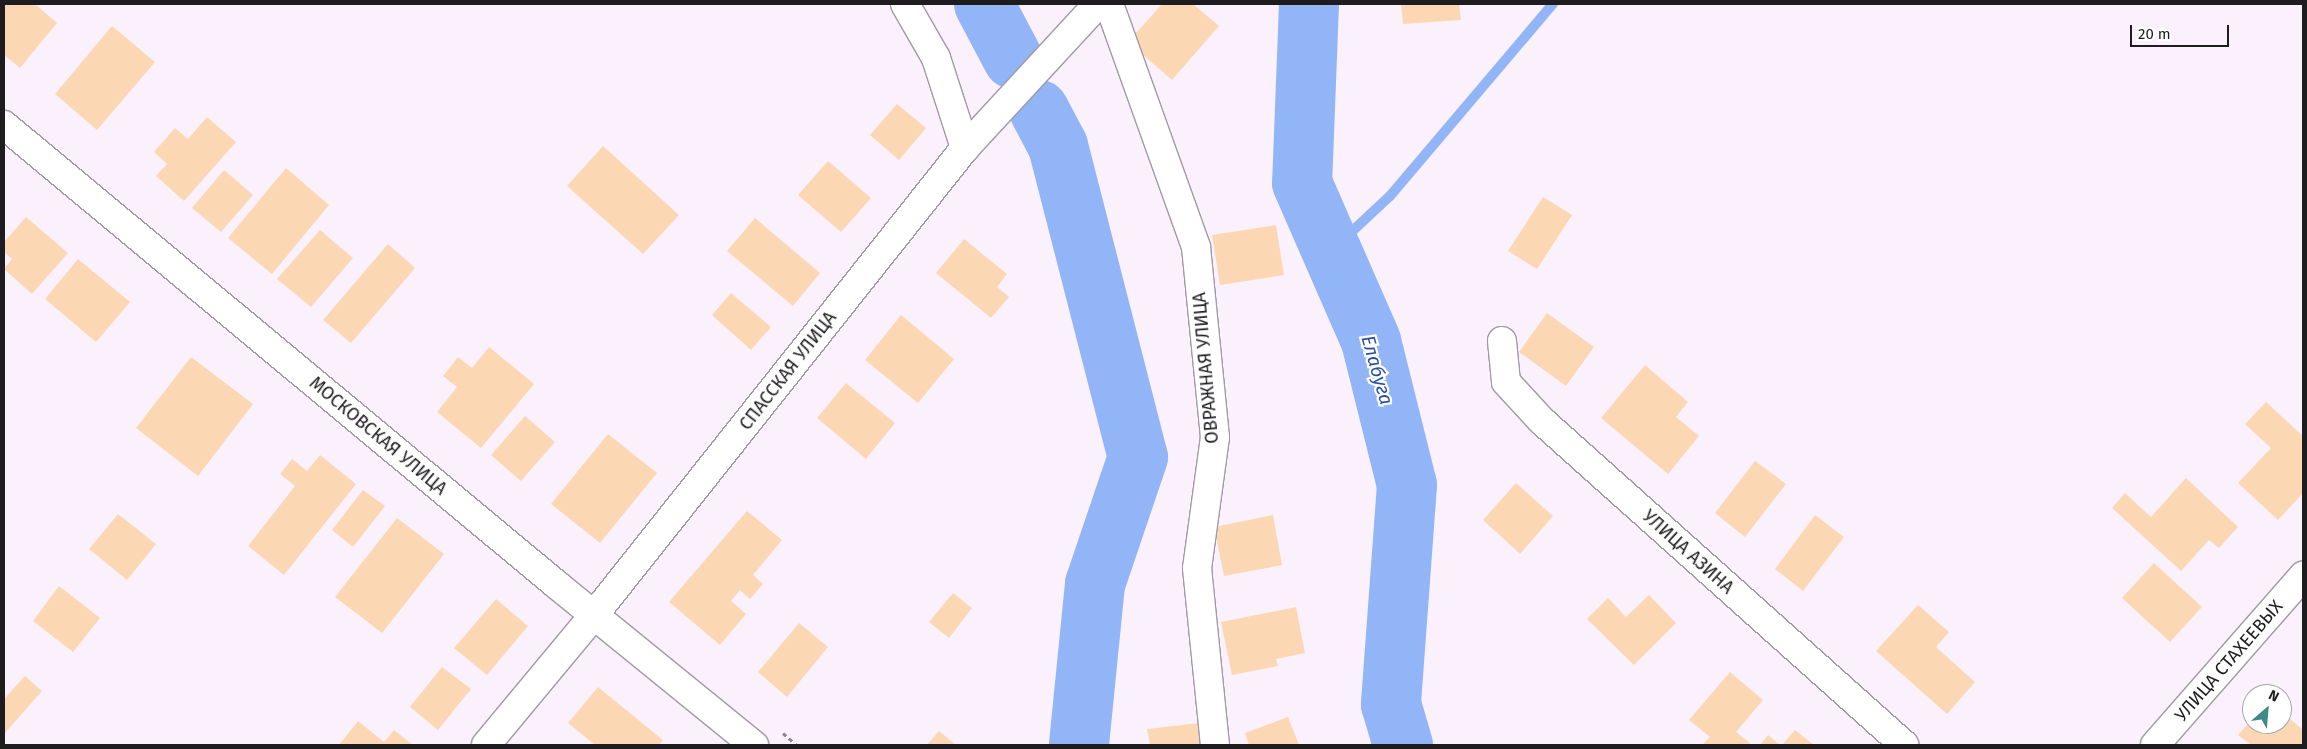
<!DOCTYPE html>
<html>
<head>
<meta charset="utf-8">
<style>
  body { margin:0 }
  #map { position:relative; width:2307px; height:749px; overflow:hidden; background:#faf1fd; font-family:"Fira Sans",sans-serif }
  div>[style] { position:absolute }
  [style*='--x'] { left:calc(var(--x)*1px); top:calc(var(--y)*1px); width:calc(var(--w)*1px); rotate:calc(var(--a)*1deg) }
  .stream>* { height:10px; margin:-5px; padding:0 5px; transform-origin:5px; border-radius:5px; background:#92b5f8 }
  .river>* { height:60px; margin:-30px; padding:0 30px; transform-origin:30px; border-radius:30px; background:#92b5f8 }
  .building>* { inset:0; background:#fcd7b4 }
  .path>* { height:3px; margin-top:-1.5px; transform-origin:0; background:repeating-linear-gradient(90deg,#8f8991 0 4px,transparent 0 8px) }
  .roads { filter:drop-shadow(1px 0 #a199a4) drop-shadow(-1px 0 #a199a4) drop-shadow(0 1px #a199a4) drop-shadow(0 -1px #a199a4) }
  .minor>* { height:28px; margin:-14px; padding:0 14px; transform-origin:14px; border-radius:14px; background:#fff }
  .major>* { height:28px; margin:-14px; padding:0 14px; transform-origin:14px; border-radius:14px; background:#fff }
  span { translate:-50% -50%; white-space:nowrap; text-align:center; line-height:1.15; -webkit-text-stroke:4.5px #fff; paint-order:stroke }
  .street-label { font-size:18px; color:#1f1c20 }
  .water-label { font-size:19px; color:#2a509d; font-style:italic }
  .frame { position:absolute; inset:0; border:5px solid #1f1c20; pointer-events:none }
  .north { position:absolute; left:2242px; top:684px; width:50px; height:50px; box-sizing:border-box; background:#fff; border:1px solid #a5a4a6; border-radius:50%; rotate:27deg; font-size:14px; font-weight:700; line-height:20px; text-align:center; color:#1f1c20 }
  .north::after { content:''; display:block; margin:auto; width:18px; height:22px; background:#408889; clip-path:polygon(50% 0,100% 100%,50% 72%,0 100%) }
  .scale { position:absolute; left:2130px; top:25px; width:99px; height:22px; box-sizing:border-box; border:2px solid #1f1c20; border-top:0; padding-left:6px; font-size:15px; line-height:18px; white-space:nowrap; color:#1f1c20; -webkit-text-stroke:4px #fff; paint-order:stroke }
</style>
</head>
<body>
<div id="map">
  <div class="stream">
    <i style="--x:1332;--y:250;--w:79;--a:-43"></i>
    <i style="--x:1390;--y:196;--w:252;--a:-49.7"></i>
  </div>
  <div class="river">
    <i style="--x:984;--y:4;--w:62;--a:62.2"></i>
    <i style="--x:1309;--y:4;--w:179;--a:92.2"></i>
    <i style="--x:1302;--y:183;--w:172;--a:66.4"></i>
    <i style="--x:1371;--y:341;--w:148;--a:76"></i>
    <i style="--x:1407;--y:485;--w:220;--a:94.2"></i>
    <i style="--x:1391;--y:704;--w:43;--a:73.7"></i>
    <i style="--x:1039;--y:110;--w:41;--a:62.2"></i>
    <i style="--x:1058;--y:146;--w:321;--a:75.6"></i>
    <i style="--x:1138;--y:457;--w:134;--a:108.7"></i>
    <i style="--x:1095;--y:584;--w:162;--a:95.7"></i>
  </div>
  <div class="building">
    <i style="clip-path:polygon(4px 4px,35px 4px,57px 23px,20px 68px,4px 55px)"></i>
    <i style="clip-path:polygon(1162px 4px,1193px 4px,1219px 26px,1172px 80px,1128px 42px)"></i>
    <i style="clip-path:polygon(1401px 4px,1459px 4px,1461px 20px,1403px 24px)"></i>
    <i style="clip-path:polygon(112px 26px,155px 62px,97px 130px,55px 94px)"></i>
    <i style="clip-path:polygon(897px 104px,926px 128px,899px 160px,870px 135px)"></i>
    <i style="clip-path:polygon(207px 117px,236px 142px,184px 201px,156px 176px,167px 164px,154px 152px,175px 128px,188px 139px)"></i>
    <i style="clip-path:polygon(603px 146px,679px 215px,643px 254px,567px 186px)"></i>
    <i style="clip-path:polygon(828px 161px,871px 198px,841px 232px,798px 195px)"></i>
    <i style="clip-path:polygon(286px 168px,329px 205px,272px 274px,228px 238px)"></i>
    <i style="clip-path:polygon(224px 170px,253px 195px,221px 232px,192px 208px)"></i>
    <i style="clip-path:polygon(1543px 197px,1572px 215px,1537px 269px,1508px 251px)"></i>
    <i style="clip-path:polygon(26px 217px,68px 253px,32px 294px,4px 269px,12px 259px,4px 252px,4px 242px)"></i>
    <i style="clip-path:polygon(755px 218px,820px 273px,793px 306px,727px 251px)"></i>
    <i style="clip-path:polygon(1276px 225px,1284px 275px,1220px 285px,1212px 235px)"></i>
    <i style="clip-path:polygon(320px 230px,353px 258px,311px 307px,277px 279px)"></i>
    <i style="clip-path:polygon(964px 239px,1007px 274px,997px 287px,1009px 297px,991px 318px,936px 273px)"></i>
    <i style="clip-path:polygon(388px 244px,415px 268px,351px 343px,323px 320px)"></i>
    <i style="clip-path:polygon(78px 259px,130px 302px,96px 342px,45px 299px)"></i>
    <i style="clip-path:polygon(731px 293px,771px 327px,751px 350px,712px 315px)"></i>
    <i style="clip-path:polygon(1547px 313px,1594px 347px,1566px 386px,1519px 352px)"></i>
    <i style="clip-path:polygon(901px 315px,954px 359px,918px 403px,865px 360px)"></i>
    <i style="clip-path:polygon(489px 347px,534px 384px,481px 448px,437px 412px,457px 387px,443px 376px,458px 357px,472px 368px)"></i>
    <i style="clip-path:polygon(191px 357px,253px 404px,198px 476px,136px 428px)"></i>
    <i style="clip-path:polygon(1645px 365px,1688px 402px,1676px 417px,1699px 436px,1668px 474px,1601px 418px)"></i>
    <i style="clip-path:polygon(846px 383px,895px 423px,866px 459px,817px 418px)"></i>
    <i style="clip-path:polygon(2266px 402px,2303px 436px,2303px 493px,2278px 520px,2238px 483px,2271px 448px,2245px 424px)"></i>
    <i style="clip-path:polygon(525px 416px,555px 442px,521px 481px,491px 455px)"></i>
    <i style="clip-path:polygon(608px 434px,657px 473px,600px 543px,551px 504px)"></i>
    <i style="clip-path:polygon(320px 455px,356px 484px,284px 575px,248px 546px,295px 486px,280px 474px,292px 459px,307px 471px)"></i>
    <i style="clip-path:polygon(1755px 461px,1786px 484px,1745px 537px,1715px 513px)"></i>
    <i style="clip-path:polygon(2186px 478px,2238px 527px,2219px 548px,2209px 540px,2181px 571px,2112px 508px,2125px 493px,2151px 517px)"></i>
    <i style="clip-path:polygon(1516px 483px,1553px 516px,1520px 554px,1483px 520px)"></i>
    <i style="clip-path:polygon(363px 490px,385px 506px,353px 547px,332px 530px)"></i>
    <i style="clip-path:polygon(747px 511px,782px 540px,753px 575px,763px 584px,750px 599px,740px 590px,731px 601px,746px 614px,720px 645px,669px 602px)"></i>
    <i style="clip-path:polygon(118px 514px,156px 544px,127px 580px,89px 549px)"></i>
    <i style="clip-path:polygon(1273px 515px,1282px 565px,1224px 576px,1214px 527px)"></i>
    <i style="clip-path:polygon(1815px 515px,1844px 537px,1803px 591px,1775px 569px)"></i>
    <i style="clip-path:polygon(397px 518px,444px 554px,382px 633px,335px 597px)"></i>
    <i style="clip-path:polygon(2154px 563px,2202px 607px,2170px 642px,2122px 598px)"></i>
    <i style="clip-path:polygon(59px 586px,100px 618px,73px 652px,33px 621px)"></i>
    <i style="clip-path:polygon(953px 593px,972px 608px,949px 638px,929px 622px)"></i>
    <i style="clip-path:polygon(1649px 595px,1676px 623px,1634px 665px,1587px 619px,1608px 598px,1626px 617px)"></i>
    <i style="clip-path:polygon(496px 599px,528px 626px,487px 675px,454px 648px)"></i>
    <i style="clip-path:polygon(1918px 605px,1949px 632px,1936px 647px,1975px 682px,1947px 714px,1876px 651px)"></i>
    <i style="clip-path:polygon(1296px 607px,1305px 653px,1276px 659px,1278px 666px,1232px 675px,1221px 622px)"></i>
    <i style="clip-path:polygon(799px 623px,828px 647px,787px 697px,758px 672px)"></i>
    <i style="clip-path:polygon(442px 667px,471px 689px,438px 730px,410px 707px)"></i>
    <i style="clip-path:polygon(1730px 672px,1763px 700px,1736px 732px,1750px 743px,1748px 745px,1702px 745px,1710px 737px,1689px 720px)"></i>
    <i style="clip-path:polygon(25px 676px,42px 691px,4px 734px,4px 699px)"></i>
    <i style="clip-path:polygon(598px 687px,663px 740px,659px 745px,595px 745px,568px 723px)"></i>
    <i style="clip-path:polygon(2282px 712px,2303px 730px,2303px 745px,2251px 745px,2238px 735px,2252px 719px,2252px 724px,2282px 724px)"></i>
    <i style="clip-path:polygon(1288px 717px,1299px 745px,1249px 745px,1245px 733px)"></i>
    <i style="clip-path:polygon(358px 721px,384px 742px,394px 730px,413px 745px,339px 745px)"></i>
    <i style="clip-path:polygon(1201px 723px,1204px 745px,1150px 745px,1147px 729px)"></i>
    <i style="clip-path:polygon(1795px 730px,1814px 745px,1782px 745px)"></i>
    <i style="clip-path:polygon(939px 731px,956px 745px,927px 745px)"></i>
    <i style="clip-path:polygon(1768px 735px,1780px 745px,1760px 745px)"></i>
  </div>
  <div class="path">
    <i style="--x:783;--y:733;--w:18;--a:41"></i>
  </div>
  <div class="roads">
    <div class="minor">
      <i style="--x:905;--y:4;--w:62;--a:60.1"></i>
      <i style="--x:936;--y:58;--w:95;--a:72.1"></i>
      <i style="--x:1109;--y:4;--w:258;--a:70.3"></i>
      <i style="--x:1196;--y:247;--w:191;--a:84.3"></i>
      <i style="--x:1215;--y:437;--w:132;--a:97.8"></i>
      <i style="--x:1197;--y:568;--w:178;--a:84.2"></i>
      <i style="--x:1502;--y:341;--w:41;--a:84.4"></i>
      <i style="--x:1506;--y:382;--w:53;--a:47.3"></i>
      <i style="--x:1542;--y:421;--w:486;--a:41.8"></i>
      <i style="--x:486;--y:745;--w:169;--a:-50.3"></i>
      <i style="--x:594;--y:615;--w:596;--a:-51.54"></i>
      <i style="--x:965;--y:148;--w:196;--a:-47.3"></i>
      <i style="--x:2155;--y:745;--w:225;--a:-48.8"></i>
    </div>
    <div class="major">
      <i style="--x:4;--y:125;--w:719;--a:39.75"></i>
      <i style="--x:557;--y:585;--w:254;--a:39.1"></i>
    </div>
  </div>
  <div class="street-label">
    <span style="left:1206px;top:368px;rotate:-95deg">ОВРАЖНАЯ УЛИЦА</span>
    <span style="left:788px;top:371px;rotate:-52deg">СПАССКАЯ УЛИЦА</span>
    <span style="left:378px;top:436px;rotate:40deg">МОСКОВСКАЯ УЛИЦА</span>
    <span style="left:1688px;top:552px;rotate:42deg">УЛИЦА АЗИНА</span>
    <span style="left:2229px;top:661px;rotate:-49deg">УЛИЦА СТАХЕЕВЫХ</span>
  </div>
  <div class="water-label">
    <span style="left:1377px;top:370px;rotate:74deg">Елабуга</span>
  </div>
  <div class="frame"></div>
  <div class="north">N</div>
  <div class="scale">20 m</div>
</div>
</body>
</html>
